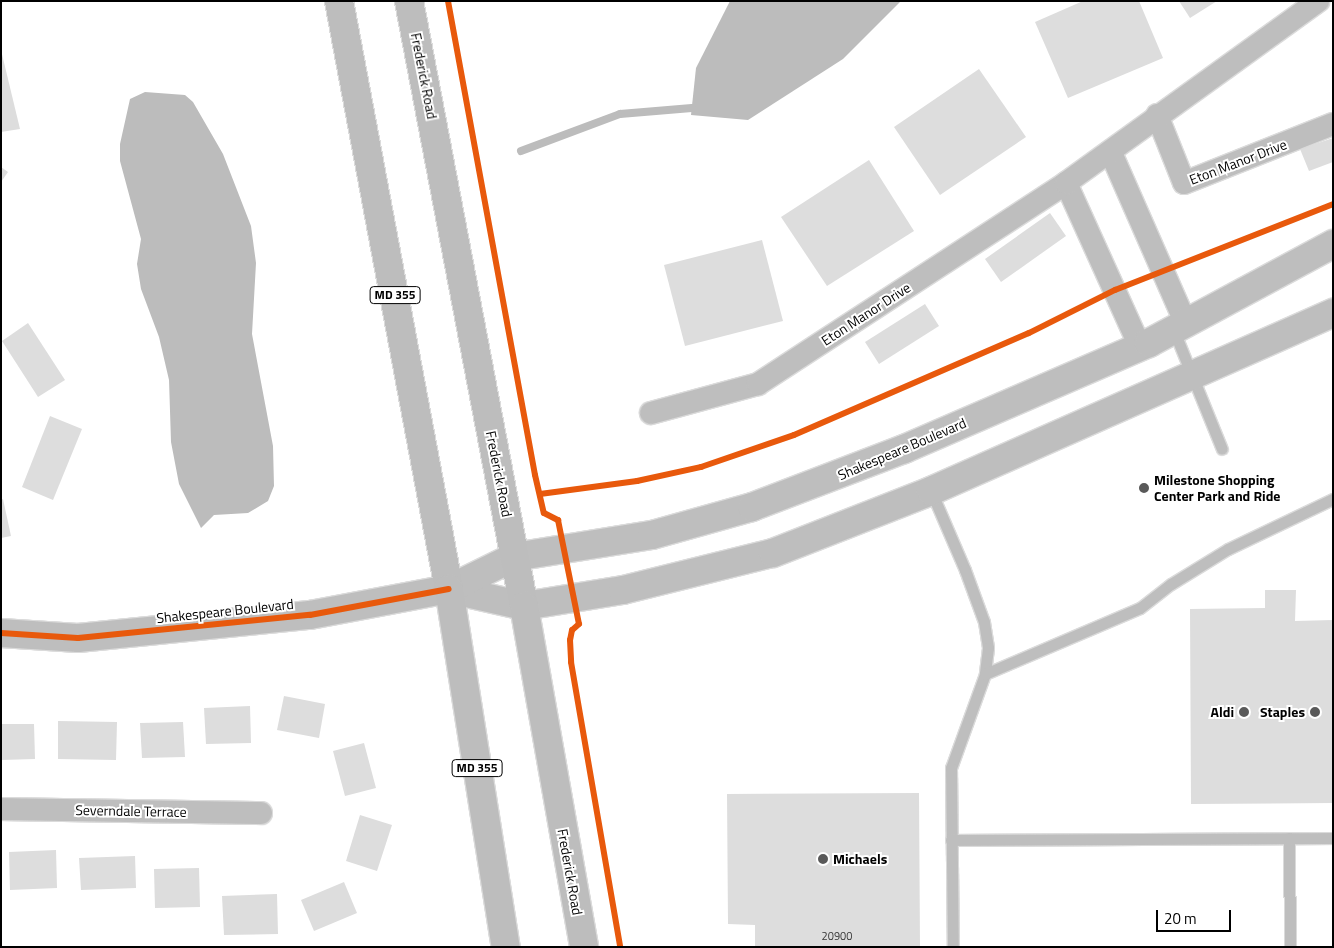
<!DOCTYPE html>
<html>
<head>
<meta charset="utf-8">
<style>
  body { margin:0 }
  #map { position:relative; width:1334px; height:948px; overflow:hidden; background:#fff; font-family:"Titillium Web",sans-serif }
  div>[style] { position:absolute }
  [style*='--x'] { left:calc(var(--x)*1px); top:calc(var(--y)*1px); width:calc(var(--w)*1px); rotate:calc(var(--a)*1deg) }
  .water>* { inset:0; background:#bcbcbc }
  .stream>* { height:8px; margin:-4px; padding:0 4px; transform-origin:4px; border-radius:4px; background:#bcbcbc }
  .building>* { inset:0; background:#ddd }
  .roads { filter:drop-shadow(1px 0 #dbdbdb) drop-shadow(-1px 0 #dbdbdb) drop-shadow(0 1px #dbdbdb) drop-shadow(0 -1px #dbdbdb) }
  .service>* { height:11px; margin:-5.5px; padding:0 5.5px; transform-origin:5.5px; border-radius:5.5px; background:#bebebe }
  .minor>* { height:22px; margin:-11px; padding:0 11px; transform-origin:11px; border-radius:11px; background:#bebebe }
  .tertiary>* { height:28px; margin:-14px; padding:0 14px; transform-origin:14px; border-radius:14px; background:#bebebe }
  .primary>* { height:28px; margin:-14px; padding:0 14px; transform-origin:14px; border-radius:14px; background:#bdbdbd }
  .cycleway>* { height:6px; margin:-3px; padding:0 3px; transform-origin:3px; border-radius:3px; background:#e8590c }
  .dots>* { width:14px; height:14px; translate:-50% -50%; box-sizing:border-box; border:2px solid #fff; border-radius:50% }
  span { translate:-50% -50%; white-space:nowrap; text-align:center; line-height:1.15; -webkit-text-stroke:4px #fff; paint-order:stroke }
  .number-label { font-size:11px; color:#373737 }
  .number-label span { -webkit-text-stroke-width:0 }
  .shield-label span { padding:1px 4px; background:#fff; border:1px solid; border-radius:4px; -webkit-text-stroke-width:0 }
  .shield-label { font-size:12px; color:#000; font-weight:700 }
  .street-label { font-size:14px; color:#000 }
  .poi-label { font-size:14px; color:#000; font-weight:700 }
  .left { translate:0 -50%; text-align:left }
  .right { translate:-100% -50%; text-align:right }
  .frame { position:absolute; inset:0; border:2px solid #000; pointer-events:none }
  .scale { position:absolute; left:1156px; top:910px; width:75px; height:22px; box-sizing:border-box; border:2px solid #000; border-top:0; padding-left:6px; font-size:15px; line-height:18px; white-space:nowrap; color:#000; -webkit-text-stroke:4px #fff; paint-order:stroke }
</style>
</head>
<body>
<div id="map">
  <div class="water">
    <i style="clip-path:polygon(730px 1px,901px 1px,843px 59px,748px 120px,691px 115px,696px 68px)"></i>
    <i style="clip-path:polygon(145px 92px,185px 95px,193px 102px,223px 154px,251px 226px,256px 263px,252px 334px,273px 446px,274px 486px,268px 501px,248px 513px,214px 515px,201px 528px,179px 484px,171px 442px,169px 380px,159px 337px,141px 289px,137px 264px,141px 239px,120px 161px,120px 144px,130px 99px)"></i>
  </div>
  <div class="stream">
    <i style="--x:521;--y:151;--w:106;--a:-20.5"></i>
    <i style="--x:620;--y:114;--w:72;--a:-4.8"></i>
  </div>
  <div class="building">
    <i style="clip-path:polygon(1083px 1px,1139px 1px,1163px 58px,1068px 98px,1035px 22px)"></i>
    <i style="clip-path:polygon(1179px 1px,1217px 1px,1190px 18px)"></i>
    <i style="clip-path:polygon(1px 50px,20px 129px,1px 132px)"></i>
    <i style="clip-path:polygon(979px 69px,1026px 137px,940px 195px,894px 127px)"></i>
    <i style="clip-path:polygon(1333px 138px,1333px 162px,1309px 171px,1300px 149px)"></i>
    <i style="clip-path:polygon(869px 160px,914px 231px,827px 286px,781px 217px)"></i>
    <i style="clip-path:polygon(1px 167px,8px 172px,1px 182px)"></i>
    <i style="clip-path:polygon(1050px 213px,1066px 236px,1001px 282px,985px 259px)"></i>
    <i style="clip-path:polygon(762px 240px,783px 321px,685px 346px,664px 265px)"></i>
    <i style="clip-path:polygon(925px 304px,939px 326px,879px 364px,865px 342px)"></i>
    <i style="clip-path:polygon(28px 323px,65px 380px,38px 397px,2px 341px)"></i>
    <i style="clip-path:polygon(50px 416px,82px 429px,53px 500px,22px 487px)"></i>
    <i style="clip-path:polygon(3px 499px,11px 536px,1px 538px,1px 500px)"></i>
    <i style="clip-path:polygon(1265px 590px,1296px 590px,1295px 621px,1333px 620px,1333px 803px,1191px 804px,1190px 609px,1265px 608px)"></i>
    <i style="clip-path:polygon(284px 696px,325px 704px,319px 738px,277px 730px)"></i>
    <i style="clip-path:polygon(250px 706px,251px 743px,206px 744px,204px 708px)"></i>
    <i style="clip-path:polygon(58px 721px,117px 722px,116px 760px,58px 759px)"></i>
    <i style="clip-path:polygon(183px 722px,185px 757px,142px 758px,140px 723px)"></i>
    <i style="clip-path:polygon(1px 724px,34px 724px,35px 759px,1px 760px)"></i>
    <i style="clip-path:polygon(364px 743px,376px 788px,345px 796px,333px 751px)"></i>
    <i style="clip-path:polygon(919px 793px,920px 947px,755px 947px,755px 925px,728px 924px,727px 794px)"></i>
    <i style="clip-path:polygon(360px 815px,392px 825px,377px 871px,346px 861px)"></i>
    <i style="clip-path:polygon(56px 850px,57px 888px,10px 890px,9px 852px)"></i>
    <i style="clip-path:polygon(135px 856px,136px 888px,81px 890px,79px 858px)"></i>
    <i style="clip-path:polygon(199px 868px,200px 907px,155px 908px,154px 869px)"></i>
    <i style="clip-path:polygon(344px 882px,357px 913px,314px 931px,301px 900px)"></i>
    <i style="clip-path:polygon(277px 894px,278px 934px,224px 935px,222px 896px)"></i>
  </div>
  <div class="roads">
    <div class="service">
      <i style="--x:1174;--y:331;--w:127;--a:67.9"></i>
      <i style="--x:931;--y:491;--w:86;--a:66.7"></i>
      <i style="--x:965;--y:570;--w:55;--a:69.9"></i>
      <i style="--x:984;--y:622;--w:26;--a:81"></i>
      <i style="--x:988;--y:648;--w:26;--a:97"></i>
      <i style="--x:985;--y:674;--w:100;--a:109.9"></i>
      <i style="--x:951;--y:768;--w:179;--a:89.4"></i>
      <i style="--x:985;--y:674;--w:168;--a:-23.1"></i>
      <i style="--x:1140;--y:608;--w:39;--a:-38"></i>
      <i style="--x:1171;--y:584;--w:67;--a:-31.6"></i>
      <i style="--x:1228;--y:549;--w:116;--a:-25.5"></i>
      <i style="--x:1289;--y:838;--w:109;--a:89.5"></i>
      <i style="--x:951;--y:840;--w:382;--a:-0.3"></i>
    </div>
    <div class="minor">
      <i style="--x:1157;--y:115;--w:73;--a:68.3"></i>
      <i style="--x:1184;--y:183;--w:160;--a:-21.6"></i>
      <i style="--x:1111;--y:153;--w:187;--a:66.3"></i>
      <i style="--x:1066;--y:183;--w:180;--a:65.7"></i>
      <i style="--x:651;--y:413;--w:111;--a:-15.2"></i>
      <i style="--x:758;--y:384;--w:368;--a:-33.1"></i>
      <i style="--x:1066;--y:183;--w:311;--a:-35.8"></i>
      <i style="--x:1;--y:809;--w:260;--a:0.9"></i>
    </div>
    <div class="tertiary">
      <i style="--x:449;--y:589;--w:77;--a:12.8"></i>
      <i style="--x:524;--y:606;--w:100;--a:-9.2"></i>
      <i style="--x:623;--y:590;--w:154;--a:-13.9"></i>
      <i style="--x:773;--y:553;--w:170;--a:-21.4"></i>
      <i style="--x:931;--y:491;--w:440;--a:-23.9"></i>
      <i style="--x:1;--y:633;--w:77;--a:3.7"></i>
      <i style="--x:78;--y:638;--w:233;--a:-5.7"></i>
      <i style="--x:310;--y:615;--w:141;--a:-10.6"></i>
      <i style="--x:449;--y:589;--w:72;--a:-26.2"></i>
      <i style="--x:514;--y:557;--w:140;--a:-9.1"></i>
      <i style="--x:652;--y:535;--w:104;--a:-15.6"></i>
      <i style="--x:752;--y:507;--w:163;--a:-20.9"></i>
      <i style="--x:904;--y:449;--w:267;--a:-23.4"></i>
      <i style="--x:1149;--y:343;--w:209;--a:-28.3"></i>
    </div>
    <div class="primary">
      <i style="--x:339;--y:1;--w:598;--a:79.4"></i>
      <i style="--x:449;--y:589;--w:363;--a:81"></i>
      <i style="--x:409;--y:1;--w:616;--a:79.24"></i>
      <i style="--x:524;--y:606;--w:346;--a:80"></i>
    </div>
  </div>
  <div class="cycleway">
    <i style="--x:448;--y:1;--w:482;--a:79.6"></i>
    <i style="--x:535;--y:475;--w:39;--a:77"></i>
    <i style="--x:544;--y:513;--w:16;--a:27"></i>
    <i style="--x:558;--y:520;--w:106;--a:78.6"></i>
    <i style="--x:579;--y:624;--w:9;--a:139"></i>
    <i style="--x:572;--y:630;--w:10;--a:101"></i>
    <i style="--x:570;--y:640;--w:22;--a:87"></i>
    <i style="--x:571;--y:662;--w:289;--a:80.2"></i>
    <i style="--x:540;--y:494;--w:98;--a:-7.6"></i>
    <i style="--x:637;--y:481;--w:66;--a:-12.3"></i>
    <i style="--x:701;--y:467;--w:98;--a:-19"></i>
    <i style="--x:794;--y:435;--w:256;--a:-23.5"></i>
    <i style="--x:1029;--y:333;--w:96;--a:-26.6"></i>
    <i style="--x:1115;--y:290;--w:234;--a:-21.5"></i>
    <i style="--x:1;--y:633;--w:77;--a:3.7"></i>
    <i style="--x:78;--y:638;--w:233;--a:-5.7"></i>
    <i style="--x:310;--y:615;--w:141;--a:-10.6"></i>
  </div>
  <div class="dots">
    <i style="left:1144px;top:488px;background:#595959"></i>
    <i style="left:1244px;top:712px;background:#595959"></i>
    <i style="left:1315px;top:712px;background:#595959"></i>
    <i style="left:823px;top:859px;background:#595959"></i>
  </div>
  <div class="number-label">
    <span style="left:837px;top:936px">20900</span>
  </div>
  <div class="shield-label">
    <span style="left:395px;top:295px">MD 355</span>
    <span style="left:477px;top:768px">MD 355</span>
  </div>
  <div class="street-label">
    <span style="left:424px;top:76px;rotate:79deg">Frederick Road</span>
    <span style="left:1238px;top:162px;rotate:-21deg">Eton Manor Drive</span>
    <span style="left:866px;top:314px;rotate:-33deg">Eton Manor Drive</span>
    <span style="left:902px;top:449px;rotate:-23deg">Shakespeare Boulevard</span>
    <span style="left:499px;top:474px;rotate:79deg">Frederick Road</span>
    <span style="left:225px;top:611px;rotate:-6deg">Shakespeare Boulevard</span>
    <span style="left:131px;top:811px;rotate:1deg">Severndale Terrace</span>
    <span style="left:570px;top:872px;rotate:80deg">Frederick Road</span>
  </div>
  <div class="poi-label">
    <span class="left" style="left:1154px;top:488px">Milestone Shopping<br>Center Park and Ride</span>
    <span class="right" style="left:1234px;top:712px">Aldi</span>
    <span class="right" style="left:1305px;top:712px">Staples</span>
    <span class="left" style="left:833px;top:859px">Michaels</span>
  </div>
  <div class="frame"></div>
  <div class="scale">20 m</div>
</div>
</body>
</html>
